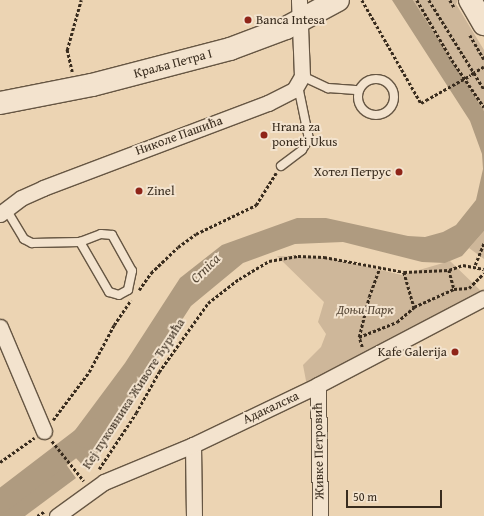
<!DOCTYPE html>
<html>
<head>
<meta charset="utf-8">
<style>
  body { margin:0 }
  #map { position:relative; width:484px; height:516px; overflow:hidden; background:#ecd4b3; font-family:"Gentium Book Plus",serif }
  div>[style] { position:absolute }
  [style*='--x'] { left:calc(var(--x)*1px); top:calc(var(--y)*1px); width:calc(var(--w)*1px); rotate:calc(var(--a)*1deg) }
  .green>* { inset:0; background:#ceb79a }
  .water>* { inset:0; background:#af9b80 }
  .river>* { height:23px; margin:-11.5px; padding:0 11.5px; transform-origin:11.5px; border-radius:11.5px; background:#af9b80 }
  .path>* { height:2.5px; margin-top:-1.25px; transform-origin:0; background:repeating-linear-gradient(90deg,#392c1e 0 3px,transparent 0 5px) }
  .roads { filter:drop-shadow(1px 0 #665643) drop-shadow(-1px 0 #665643) drop-shadow(0 1px #665643) drop-shadow(0 -1px #665643) }
  .lane>* { height:8px; margin:-4px; padding:0 4px; transform-origin:4px; border-radius:4px; background:#f3e3ce }
  .lane>.ring { margin:-4px; padding:0; box-sizing:content-box; background:none; border:8px solid #f3e3ce; border-radius:50% }
  .street>* { height:15px; margin:-7.5px; padding:0 7.5px; transform-origin:7.5px; border-radius:7.5px; background:#f3e3ce }
  .secondary>* { height:22px; margin:-11px; padding:0 11px; transform-origin:11px; border-radius:11px; background:#f3e3ce }
  .path-bridge>* { height:2.5px; margin-top:-1.25px; transform-origin:0; background:repeating-linear-gradient(90deg,#392c1e 0 3px,transparent 0 5px) }
  .dots>* { width:11px; height:11px; translate:-50% -50%; box-sizing:border-box; border:2px solid #f3e3ce; border-radius:50% }
  span { translate:-50% -50%; white-space:nowrap; text-align:center; line-height:1.15; -webkit-text-stroke:4px #f3e3ce; paint-order:stroke }
  .poi-label { font-size:13px; color:#392c1e }
  .left { translate:0 -50%; text-align:left }
  .right { translate:-100% -50%; text-align:right }
  .street-label { font-size:13px; color:#392c1e }
  .park-label { font-size:13px; color:#574837; font-style:italic }
  .water-label { font-size:14px; color:#564836; font-style:italic }
  .scale { position:absolute; left:346px; top:490px; width:96px; height:18px; box-sizing:border-box; border:2px solid #392c1e; border-top:0; padding-left:5px; font-size:12px; line-height:14px; white-space:nowrap; color:#392c1e; -webkit-text-stroke:3px #f3e3ce; paint-order:stroke }
</style>
</head>
<body>
<div id="map">
  <div class="green">
    <i style="clip-path:polygon(413px 0,458px 0,456px 4px,484px 50px,484px 111px)"></i>
    <i style="clip-path:polygon(484px 231px,484px 259px,469px 248px)"></i>
    <i style="clip-path:polygon(277px 256px,329px 258px,402px 275px,450px 261px,481px 291px,347px 367px,307px 386px,303px 365px,321px 347px,326px 334px,318px 322px,324px 302px)"></i>
  </div>
  <div class="water">
    <i style="clip-path:polygon(392px 0,413px 0,484px 111px,484px 231px,462px 256px,445px 263px,422px 262px,343px 242px,295px 244px,243px 263px,191px 306px,154px 363px,130px 410px,86px 469px,64px 445px,125px 363px,180px 278px,222px 245px,297px 218px,326px 218px,408px 236px,425px 237px,443px 232px,456px 225px,476px 200px,483px 169px,482px 154px,470px 121px)"></i>
    <i style="clip-path:polygon(57px 452px,76px 478px,25px 516px,0 516px,0 495px)"></i>
  </div>
  <div class="river">
    <i style="--x:0;--y:501;--w:107;--a:-37.4"></i>
    <i style="--x:85;--y:436;--w:9;--a:-54"></i>
  </div>
  <div class="path">
    <i style="--x:362;--y:0;--w:119;--a:60.2"></i>
    <i style="--x:421;--y:103;--w:6;--a:-31"></i>
    <i style="--x:417;--y:0;--w:69;--a:59.7"></i>
    <i style="--x:452;--y:60;--w:57;--a:55.8"></i>
    <i style="--x:429;--y:0;--w:86;--a:58.3"></i>
    <i style="--x:474;--y:73;--w:4;--a:146"></i>
    <i style="--x:450;--y:0;--w:8;--a:60"></i>
    <i style="--x:470;--y:35;--w:28;--a:60"></i>
    <i style="--x:484;--y:67;--w:12;--a:149"></i>
    <i style="--x:474;--y:73;--w:19;--a:58"></i>
    <i style="--x:72;--y:72;--w:23;--a:-103"></i>
    <i style="--x:67;--y:50;--w:52;--a:-74.4"></i>
    <i style="--x:475;--y:265;--w:24;--a:-68"></i>
    <i style="--x:449;--y:270;--w:20;--a:75"></i>
    <i style="--x:454;--y:289;--w:15;--a:-4"></i>
    <i style="--x:469;--y:288;--w:21;--a:-45"></i>
    <i style="--x:404;--y:272;--w:36;--a:74"></i>
    <i style="--x:139;--y:290;--w:21;--a:-55"></i>
    <i style="--x:151;--y:273;--w:37;--a:-44"></i>
    <i style="--x:178;--y:247;--w:22;--a:-36"></i>
    <i style="--x:196;--y:234;--w:67;--a:-25.8"></i>
    <i style="--x:256;--y:205;--w:38;--a:-58"></i>
    <i style="--x:359;--y:337;--w:41;--a:-21.5"></i>
    <i style="--x:397;--y:322;--w:23;--a:-41"></i>
    <i style="--x:414;--y:307;--w:44;--a:-24.2"></i>
    <i style="--x:362;--y:347;--w:10;--a:-107"></i>
    <i style="--x:359;--y:337;--w:41;--a:-76"></i>
    <i style="--x:369;--y:297;--w:32;--a:-70"></i>
    <i style="--x:53;--y:420;--w:60;--a:-53.1"></i>
    <i style="--x:89;--y:372;--w:53;--a:-62"></i>
    <i style="--x:114;--y:325;--w:30;--a:-56"></i>
    <i style="--x:52;--y:441;--w:51;--a:51.3"></i>
    <i style="--x:0;--y:462;--w:42;--a:-35.2"></i>
    <i style="--x:99;--y:469;--w:67;--a:-56.5"></i>
    <i style="--x:136;--y:413;--w:47;--a:-60.7"></i>
    <i style="--x:159;--y:372;--w:85;--a:-54.6"></i>
    <i style="--x:208;--y:303;--w:39;--a:-38"></i>
    <i style="--x:239;--y:279;--w:35;--a:-31"></i>
    <i style="--x:269;--y:261;--w:29;--a:-10"></i>
    <i style="--x:298;--y:256;--w:26;--a:2"></i>
    <i style="--x:324;--y:257;--w:81;--a:10.6"></i>
    <i style="--x:404;--y:272;--w:45;--a:-2.5"></i>
    <i style="--x:449;--y:270;--w:15;--a:-20"></i>
    <i style="--x:463;--y:265;--w:21;--a:11"></i>
    <i style="--x:37;--y:516;--w:9;--a:-32"></i>
  </div>
  <div class="roads">
    <div class="lane">
      <i style="--x:302;--y:76;--w:29;--a:25"></i>
      <i style="--x:328;--y:88;--w:31;--a:4"></i>
      <i class="ring" style="left:358px;top:79px;width:28px;height:28px"></i>
      <i style="--x:281;--y:166;--w:26;--a:-37"></i>
      <i style="--x:302;--y:150;--w:13;--a:-58"></i>
      <i style="--x:309;--y:139;--w:54;--a:-101.7"></i>
      <i style="--x:6;--y:209;--w:35;--a:59"></i>
      <i style="--x:24;--y:239;--w:9;--a:27"></i>
      <i style="--x:32;--y:243;--w:48;--a:-1.2"></i>
      <i style="--x:80;--y:242;--w:22;--a:-21"></i>
      <i style="--x:101;--y:234;--w:11;--a:5"></i>
      <i style="--x:112;--y:235;--w:41;--a:60.9"></i>
      <i style="--x:132;--y:271;--w:19;--a:102"></i>
      <i style="--x:128;--y:290;--w:10;--a:151"></i>
      <i style="--x:119;--y:295;--w:10;--a:-163"></i>
      <i style="--x:109;--y:292;--w:58;--a:-120.1"></i>
    </div>
    <div class="street">
      <i style="--x:0;--y:214;--w:26;--a:-37"></i>
      <i style="--x:21;--y:198;--w:24;--a:-24"></i>
      <i style="--x:43;--y:188;--w:241;--a:-20.7"></i>
      <i style="--x:268;--y:103;--w:29;--a:-27"></i>
      <i style="--x:294;--y:90;--w:16;--a:-60"></i>
      <i style="--x:302;--y:76;--w:76;--a:-92.3"></i>
      <i style="--x:0;--y:327;--w:113;--a:67.1"></i>
      <i style="--x:318;--y:385;--w:131;--a:89.1"></i>
      <i style="--x:193;--y:445;--w:71;--a:89.2"></i>
      <i style="--x:57;--y:516;--w:58;--a:-35.9"></i>
      <i style="--x:104;--y:482;--w:96;--a:-22.6"></i>
      <i style="--x:193;--y:445;--w:139;--a:-25.6"></i>
      <i style="--x:318;--y:385;--w:187;--a:-27.7"></i>
    </div>
    <div class="secondary">
      <i style="--x:470;--y:0;--w:28;--a:60"></i>
      <i style="--x:0;--y:103;--w:94;--a:-11.1"></i>
      <i style="--x:92;--y:85;--w:143;--a:-14.6"></i>
      <i style="--x:230;--y:49;--w:60;--a:-20.6"></i>
      <i style="--x:286;--y:28;--w:59;--a:-28.3"></i>
    </div>
  </div>
  <div class="path-bridge">
    <i style="--x:426;--y:100;--w:51;--a:-29.1"></i>
  </div>
  <div class="dots">
    <i style="left:248px;top:20px;background:#8f2418"></i>
    <i style="left:264px;top:135px;background:#8f2418"></i>
    <i style="left:399px;top:172px;background:#8f2418"></i>
    <i style="left:139px;top:191px;background:#8f2418"></i>
    <i style="left:455px;top:352px;background:#8f2418"></i>
  </div>
  <div class="poi-label">
    <span class="left" style="left:256px;top:20px">Banca Intesa</span>
    <span class="left" style="left:272px;top:135px">Hrana za<br>poneti Ukus</span>
    <span class="right" style="left:391px;top:172px">Хотел Петрус</span>
    <span class="left" style="left:147px;top:191px">Zinel</span>
    <span class="right" style="left:447px;top:352px">Kafe Galerija</span>
  </div>
  <div class="street-label">
    <span style="left:173px;top:64px;rotate:-15deg">Краља Петра I</span>
    <span style="left:179px;top:136px;rotate:-20deg">Николе Пашића</span>
    <span style="left:134px;top:394px;rotate:-57deg">Кеј пуковника Животе Ђурића</span>
    <span style="left:271px;top:408px;rotate:-25deg">Адакалска</span>
    <span style="left:319px;top:451px;rotate:-91deg">Живке Петровић</span>
  </div>
  <div class="park-label">
    <span style="left:365px;top:310px">Доњи Парк</span>
  </div>
  <div class="water-label">
    <span style="left:205px;top:268px;rotate:-44deg">Crnica</span>
  </div>
  <div class="scale">50 m</div>
</div>
</body>
</html>
